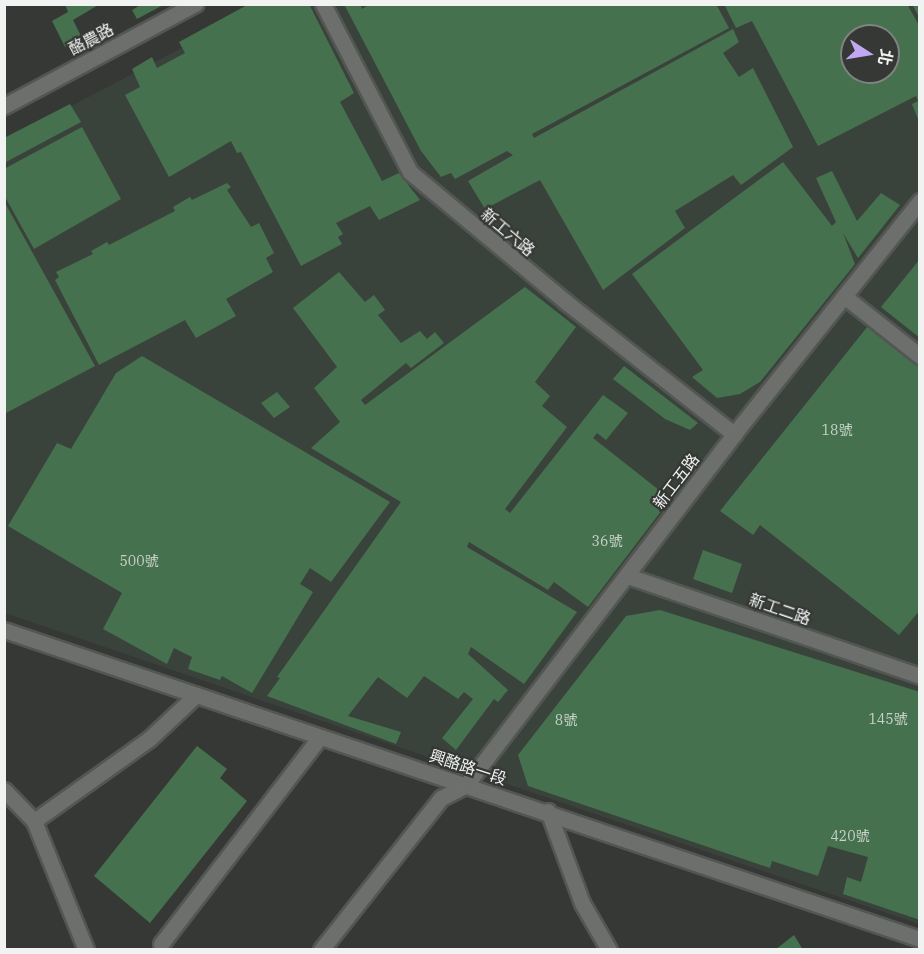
<!DOCTYPE html>
<html>
<head>
<meta charset="utf-8">
<style>
  body { margin:0 }
  #map { position:relative; width:924px; height:954px; overflow:hidden; background:#353835; font-family:"IBM Plex Serif","Noto Sans TC",serif }
  div>[style] { position:absolute }
  [style*='--x'] { left:calc(var(--x)*1px); top:calc(var(--y)*1px); width:calc(var(--w)*1px); rotate:calc(var(--a)*1deg) }
  .built>* { inset:0; background:#3a433b }
  .building>* { inset:0; background:#46714e }
  .roads { filter:drop-shadow(2px 0 #535653) drop-shadow(-2px 0 #535653) drop-shadow(0 2px #535653) drop-shadow(0 -2px #535653) }
  .minor>* { height:15px; margin:-7.5px; padding:0 7.5px; transform-origin:7.5px; border-radius:7.5px; background:#6d6f6d }
  span { translate:-50% -50%; white-space:nowrap; text-align:center; line-height:1.15; -webkit-text-stroke:4.5px #353835; paint-order:stroke }
  .number-label { font-size:14px; color:#c6d2c8 }
  .number-label span { -webkit-text-stroke-width:0 }
  .street-label { font-size:16px; color:#f0f3f1 }
  .frame { position:absolute; inset:0; border:6px solid #f0f3f1; pointer-events:none }
  .north { position:absolute; left:840px; top:24px; width:60px; height:60px; box-sizing:border-box; background:#353835; border:2px solid #808380; border-radius:50%; rotate:102deg; font-size:16px; font-weight:700; line-height:24px; text-align:center; color:#f0f3f1 }
  .north::after { content:''; display:block; margin:auto; width:21px; height:27px; background:#c1a8f3; clip-path:polygon(50% 0,100% 100%,50% 72%,0 100%) }
</style>
</head>
<body>
<div id="map">
  <div class="built">
    <i style="clip-path:polygon(evenodd,263px 5px,919px 5px,919px 924px,5px 613px,5px 141px,263px 5px,852px 36px,888px 36px,888px 72px,852px 72px,852px 36px)"></i>
  </div>
  <div class="building">
    <i style="clip-path:polygon(65px 4px,100px 4px,73px 20px,82px 38px,65px 47px,52px 21px,68px 12px)"></i>
    <i style="clip-path:polygon(142px 4px,165px 4px,137px 19px,132px 10px)"></i>
    <i style="clip-path:polygon(249px 4px,309px 4px,354px 93px,340px 102px,382px 181px,399px 173px,420px 200px,379px 220px,370px 206px,336px 223px,343px 234px,338px 237px,342px 244px,301px 266px,241px 152px,237px 153px,231px 141px,169px 177px,125px 95px,140px 87px,132px 69px,152px 57px,157px 68px,185px 53px,179px 42px)"></i>
    <i style="clip-path:polygon(344px 4px,360px 4px,362px 9px,370px 4px,716px 4px,729px 28px,532px 134px,534px 138px,733px 29px,739px 42px,723px 53px,739px 77px,753px 68px,793px 147px,741px 185px,733px 175px,675px 211px,685px 228px,603px 290px,540px 180px,485px 209px,468px 181px,513px 155px,507px 151px,455px 179px,451px 173px,441px 177px,421px 151px)"></i>
    <i style="clip-path:polygon(evenodd,724px 4px,907px 4px,920px 27px,920px 124px,912px 104px,918px 101px,916px 96px,818px 146px,752px 21px,736px 28px,724px 4px,852px 36px,888px 36px,888px 72px,852px 72px,852px 36px)"></i>
    <i style="clip-path:polygon(912px 4px,920px 4px,920px 19px)"></i>
    <i style="clip-path:polygon(70px 104px,81px 122px,4px 163px,4px 138px)"></i>
    <i style="clip-path:polygon(82px 127px,121px 199px,34px 249px,4px 195px,4px 169px)"></i>
    <i style="clip-path:polygon(783px 162px,832px 226px,836px 222px,816px 178px,832px 171px,857px 221px,881px 193px,900px 205px,858px 258px,843px 233px,855px 264px,760px 382px,740px 394px,717px 398px,692px 377px,703px 370px,632px 274px)"></i>
    <i style="clip-path:polygon(227px 183px,231px 187px,227px 190px,251px 227px,259px 223px,274px 253px,266px 258px,273px 272px,226px 299px,236px 316px,196px 338px,185px 320px,99px 365px,55px 280px,59px 277px,56px 272px,93px 254px,91px 251px,107px 242px,109px 245px,175px 211px,173px 207px,190px 197px,192px 200px)"></i>
    <i style="clip-path:polygon(4px 201px,95px 366px,4px 414px)"></i>
    <i style="clip-path:polygon(920px 259px,920px 338px,881px 307px)"></i>
    <i style="clip-path:polygon(339px 272px,365px 302px,374px 295px,385px 310px,378px 315px,401px 343px,420px 331px,427px 339px,435px 332px,444px 343px,411px 368px,406px 363px,361px 400px,365px 405px,525px 287px,576px 327px,535px 382px,550px 396px,542px 406px,567px 427px,505px 509px,510px 513px,603px 395px,628px 413px,606px 440px,597px 433px,593px 438px,664px 494px,655px 506px,662px 510px,588px 607px,554px 582px,548px 590px,469px 542px,467px 547px,577px 612px,524px 684px,471px 647px,468px 654px,508px 690px,498px 702px,494px 699px,456px 750px,442px 738px,473px 699px,464px 692px,458px 699px,424px 676px,407px 698px,378px 677px,348px 716px,401px 732px,396px 744px,267px 696px,280px 678px,277px 677px,401px 502px,311px 448px,340px 422px,314px 388px,337px 367px,293px 308px)"></i>
    <i style="clip-path:polygon(872px 321px,920px 360px,920px 610px,899px 635px,760px 525px,753px 535px,720px 511px)"></i>
    <i style="clip-path:polygon(142px 356px,390px 502px,331px 582px,310px 568px,300px 584px,313px 592px,252px 693px,222px 676px,220px 680px,188px 669px,192px 657px,174px 648px,167px 664px,103px 629px,122px 593px,8px 526px,57px 443px,71px 449px,116px 373px)"></i>
    <i style="clip-path:polygon(624px 366px,698px 423px,690px 430px,665px 419px,613px 379px)"></i>
    <i style="clip-path:polygon(277px 392px,290px 407px,274px 418px,261px 403px)"></i>
    <i style="clip-path:polygon(703px 550px,742px 564px,732px 593px,693px 579px)"></i>
    <i style="clip-path:polygon(660px 610px,920px 692px,920px 920px,843px 894px,847px 877px,861px 882px,868px 857px,828px 846px,818px 876px,772px 861px,770px 868px,528px 786px,518px 755px,626px 616px)"></i>
    <i style="clip-path:polygon(197px 746px,227px 769px,220px 778px,247px 801px,150px 923px,94px 876px)"></i>
    <i style="clip-path:polygon(794px 935px,803px 950px,775px 950px)"></i>
  </div>
  <div class="roads">
    <div class="minor">
      <i style="--x:323;--y:4;--w:189;--a:62.6"></i>
      <i style="--x:410;--y:172;--w:203;--a:39.8"></i>
      <i style="--x:566;--y:302;--w:214;--a:38.2"></i>
      <i style="--x:4;--y:106;--w:217;--a:-28.1"></i>
      <i style="--x:844;--y:296;--w:97;--a:38.3"></i>
      <i style="--x:628;--y:576;--w:309;--a:18.9"></i>
      <i style="--x:4;--y:630;--w:967;--a:18.64"></i>
      <i style="--x:4;--y:790;--w:43;--a:45.9"></i>
      <i style="--x:34;--y:821;--w:139;--a:68"></i>
      <i style="--x:548;--y:811;--w:98;--a:69.7"></i>
      <i style="--x:582;--y:903;--w:54;--a:60.1"></i>
      <i style="--x:34;--y:821;--w:141;--a:-35.5"></i>
      <i style="--x:149;--y:739;--w:64;--a:-43.1"></i>
      <i style="--x:161;--y:944;--w:261;--a:-52.5"></i>
      <i style="--x:321;--y:950;--w:194;--a:-51.7"></i>
      <i style="--x:441;--y:798;--w:28;--a:-27"></i>
      <i style="--x:466;--y:785;--w:442;--a:-52.6"></i>
      <i style="--x:734;--y:434;--w:298;--a:-51.4"></i>
    </div>
  </div>
  <div class="number-label">
    <span style="left:837px;top:430px">18號</span>
    <span style="left:607px;top:541px">36號</span>
    <span style="left:139px;top:561px">500號</span>
    <span style="left:888px;top:719px">145號</span>
    <span style="left:566px;top:720px">8號</span>
    <span style="left:850px;top:836px">420號</span>
  </div>
  <div class="street-label">
    <span style="left:91px;top:39px;rotate:-28deg">酪農路</span>
    <span style="left:508px;top:232px;rotate:40deg">新工六路</span>
    <span style="left:676px;top:481px;rotate:-53deg">新工五路</span>
    <span style="left:780px;top:609px;rotate:19deg">新工二路</span>
    <span style="left:468px;top:767px;rotate:18deg">興酪路一段</span>
  </div>
  <div class="frame"></div>
  <div class="north">北</div>
</div>
</body>
</html>
